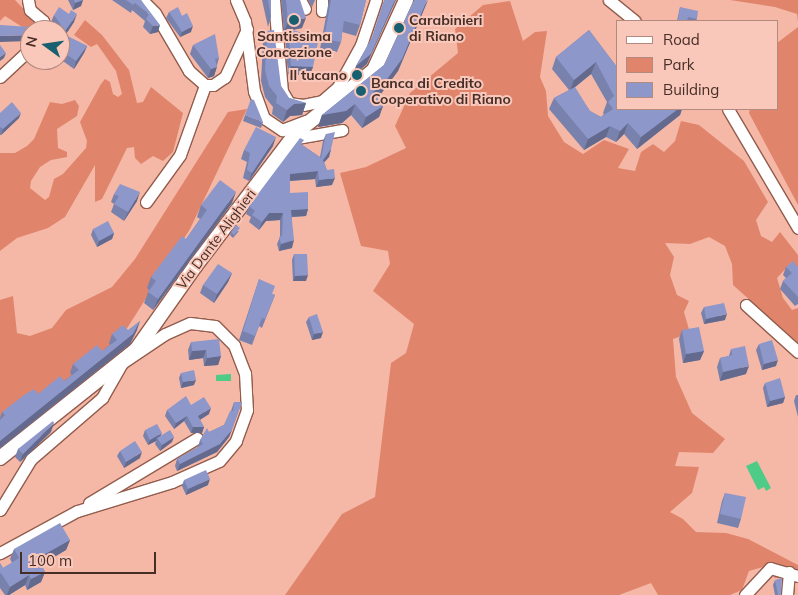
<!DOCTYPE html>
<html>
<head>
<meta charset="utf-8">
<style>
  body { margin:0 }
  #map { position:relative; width:798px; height:595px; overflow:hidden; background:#f5b8a6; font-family:Mulish,sans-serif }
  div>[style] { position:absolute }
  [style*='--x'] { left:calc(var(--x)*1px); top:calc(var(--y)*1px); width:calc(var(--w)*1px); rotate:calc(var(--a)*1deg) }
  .green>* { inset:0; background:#e0856c }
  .water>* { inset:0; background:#4dcb87 }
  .roads { filter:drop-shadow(1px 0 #925c4d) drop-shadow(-1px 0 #925c4d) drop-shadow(0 1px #925c4d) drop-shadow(0 -1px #925c4d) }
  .minor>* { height:11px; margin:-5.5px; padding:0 5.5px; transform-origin:5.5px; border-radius:5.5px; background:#fff }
  .major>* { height:14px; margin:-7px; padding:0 7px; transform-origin:7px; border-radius:7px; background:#fff }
  .wall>* { inset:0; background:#7982ad }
  .shaded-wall>* { inset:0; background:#636a8d }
  .building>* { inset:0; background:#8d97c9 }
  .dots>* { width:14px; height:14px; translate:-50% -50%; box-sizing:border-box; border:2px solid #fac8ba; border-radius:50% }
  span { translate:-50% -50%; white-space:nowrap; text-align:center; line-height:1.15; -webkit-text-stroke:4px #fac8ba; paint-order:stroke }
  .poi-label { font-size:14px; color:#462e27; font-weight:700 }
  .left { translate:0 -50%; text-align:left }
  .right { translate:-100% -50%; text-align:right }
  .street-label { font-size:14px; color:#462e27 }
  .legend { position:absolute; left:616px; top:20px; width:162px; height:90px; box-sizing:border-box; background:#fac8ba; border:1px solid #b28a7f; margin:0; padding:6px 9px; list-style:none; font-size:15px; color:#462e27 }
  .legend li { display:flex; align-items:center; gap:10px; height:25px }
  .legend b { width:25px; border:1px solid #b28a7f }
  .north { position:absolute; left:20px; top:20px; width:50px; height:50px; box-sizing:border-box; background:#fac8ba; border:1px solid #b28a7f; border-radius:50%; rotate:284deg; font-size:14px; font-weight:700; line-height:20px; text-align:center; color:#462e27 }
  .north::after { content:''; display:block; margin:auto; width:18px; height:22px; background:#186070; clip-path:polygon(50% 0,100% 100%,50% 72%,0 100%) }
  .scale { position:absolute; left:20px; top:552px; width:136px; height:22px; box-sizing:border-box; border:2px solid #462e27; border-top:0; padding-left:6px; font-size:15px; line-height:18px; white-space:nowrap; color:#462e27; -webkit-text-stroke:4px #fac8ba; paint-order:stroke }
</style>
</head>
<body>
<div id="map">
  <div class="green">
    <i style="clip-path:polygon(0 0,15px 0,44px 30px,30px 32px,5px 16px,0 21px)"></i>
    <i style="clip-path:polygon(730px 0,798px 0,798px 22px,797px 14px,775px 7px)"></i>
    <i style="clip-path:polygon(510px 1px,523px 41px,535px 32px,547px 31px,540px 77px,546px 91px,548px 116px,564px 142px,583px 154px,604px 140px,629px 149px,618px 168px,635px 171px,641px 152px,653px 144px,664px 152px,675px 141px,681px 121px,699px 125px,744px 161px,768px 202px,756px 220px,761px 236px,772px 242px,780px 232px,798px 255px,798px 273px,791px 263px,777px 278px,783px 298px,792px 310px,798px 308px,798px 343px,733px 285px,732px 264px,725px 246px,709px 237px,690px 244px,665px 243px,674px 257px,670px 275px,677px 295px,689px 301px,684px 312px,690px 333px,673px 339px,676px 377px,692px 413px,725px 439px,713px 453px,679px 452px,675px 466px,699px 467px,692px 493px,670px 512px,683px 519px,696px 532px,726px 533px,748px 539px,798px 565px,798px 578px,775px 578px,767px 566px,749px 571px,742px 590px,730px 595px,658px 595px,651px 583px,619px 595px,285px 595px,342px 514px,375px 497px,391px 363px,406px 353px,414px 324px,373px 291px,390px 264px,388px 251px,361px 246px,340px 173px,366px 167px,406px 148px,395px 126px,410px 93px,458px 53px,455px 29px,483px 5px)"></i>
    <i style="clip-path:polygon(85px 20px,102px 35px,129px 70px,137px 103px,143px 102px,151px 87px,183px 113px,173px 152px,163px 161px,153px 156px,141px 164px,135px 158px,134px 147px,127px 148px,102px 199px,95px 202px,95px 165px,65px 217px,48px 228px,17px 238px,0 251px,0 153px,15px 153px,27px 146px,34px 139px,50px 102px,62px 104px,75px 100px,79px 106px,77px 116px,57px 129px,58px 148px,67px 152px,67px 157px,51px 160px,40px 167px,31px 181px,30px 188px,45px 200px,49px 197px,54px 179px,63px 174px,86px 148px,87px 141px,80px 122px,101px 84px,105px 79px,110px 82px,113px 94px,118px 97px,122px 94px,116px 71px,97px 44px,91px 47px,74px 35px)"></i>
    <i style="clip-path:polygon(798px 27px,798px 205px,749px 113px,750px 109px,777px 109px,777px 43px)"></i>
    <i style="clip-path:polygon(247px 109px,190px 229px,112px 352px,0 434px,0 300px,13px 296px,17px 333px,30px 336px,52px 328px,66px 310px,112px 287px,135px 259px,228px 112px)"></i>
  </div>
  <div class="water">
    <i style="clip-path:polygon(231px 374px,231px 381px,216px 381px,216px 375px)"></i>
    <i style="clip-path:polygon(757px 461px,771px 488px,766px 491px,764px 487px,758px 490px,746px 466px)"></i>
  </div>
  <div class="roads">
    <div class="minor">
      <i style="--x:28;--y:0;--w:10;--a:79"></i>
      <i style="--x:30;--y:10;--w:17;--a:40"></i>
      <i style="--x:43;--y:21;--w:9;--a:72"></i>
      <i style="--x:142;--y:0;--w:18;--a:45"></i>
      <i style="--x:155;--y:13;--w:67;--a:59.6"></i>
      <i style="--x:189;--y:71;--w:21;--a:41"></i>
      <i style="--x:205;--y:85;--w:8;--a:0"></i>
      <i style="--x:213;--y:85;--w:14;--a:-34"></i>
      <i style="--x:225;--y:77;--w:53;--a:-65.4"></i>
      <i style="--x:236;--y:0;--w:23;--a:67"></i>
      <i style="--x:245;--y:21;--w:71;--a:82.7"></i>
      <i style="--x:254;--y:91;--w:29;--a:70"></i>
      <i style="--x:264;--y:118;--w:22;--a:34"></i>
      <i style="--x:282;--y:130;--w:26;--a:-21"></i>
      <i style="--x:274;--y:0;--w:91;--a:85"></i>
      <i style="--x:282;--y:91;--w:14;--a:60"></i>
      <i style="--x:289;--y:103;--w:14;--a:8"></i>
      <i style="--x:303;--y:105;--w:19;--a:-12"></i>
      <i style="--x:322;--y:101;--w:21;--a:-41"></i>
      <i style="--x:338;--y:87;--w:48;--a:-61.3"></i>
      <i style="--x:361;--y:45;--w:47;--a:-71.6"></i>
      <i style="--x:300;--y:0;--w:10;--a:61"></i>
      <i style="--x:609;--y:0;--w:33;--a:39"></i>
      <i style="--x:322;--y:11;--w:11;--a:-90"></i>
      <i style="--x:0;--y:77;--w:41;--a:-43"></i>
      <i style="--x:728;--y:109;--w:138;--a:59.5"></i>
      <i style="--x:291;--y:139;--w:52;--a:-10"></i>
      <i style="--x:146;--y:202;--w:58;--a:-54.1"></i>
      <i style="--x:180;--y:155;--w:74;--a:-70.3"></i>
      <i style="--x:746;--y:305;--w:70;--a:42.1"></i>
      <i style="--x:89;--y:503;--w:126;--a:-31"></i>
      <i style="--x:0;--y:510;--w:60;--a:-58.7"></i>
      <i style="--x:31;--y:459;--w:94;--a:-40.7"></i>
      <i style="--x:102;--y:398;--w:40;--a:-60.3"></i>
      <i style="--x:122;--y:363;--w:52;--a:-34"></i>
      <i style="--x:165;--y:334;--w:27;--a:-24"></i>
      <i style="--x:190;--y:323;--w:25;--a:7"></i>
      <i style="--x:215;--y:326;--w:27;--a:45"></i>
      <i style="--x:234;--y:345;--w:30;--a:69"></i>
      <i style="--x:245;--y:373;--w:37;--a:87"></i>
      <i style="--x:247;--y:410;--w:33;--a:110"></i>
      <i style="--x:236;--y:441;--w:26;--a:130"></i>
      <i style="--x:219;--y:461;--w:51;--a:155.9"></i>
      <i style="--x:172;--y:482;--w:99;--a:163"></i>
      <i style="--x:77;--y:511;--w:88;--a:151.4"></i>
      <i style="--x:745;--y:595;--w:37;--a:-47"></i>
      <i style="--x:770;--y:568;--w:29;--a:16"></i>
      <i style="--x:787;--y:595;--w:23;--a:-85"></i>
    </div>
    <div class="major">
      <i style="--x:0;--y:458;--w:174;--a:-38.5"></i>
      <i style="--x:136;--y:350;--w:104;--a:-54.8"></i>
      <i style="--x:196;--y:265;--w:167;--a:-52.8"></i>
      <i style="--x:297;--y:132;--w:99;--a:-38.8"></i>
      <i style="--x:374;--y:70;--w:77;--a:-65.4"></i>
    </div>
  </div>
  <div class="wall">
    <i style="clip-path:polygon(68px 0,83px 0,81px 6px,73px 10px)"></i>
    <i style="clip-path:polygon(112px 0,141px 0,158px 32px,150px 34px,143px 27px,145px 21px,132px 10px,131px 13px)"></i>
    <i style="clip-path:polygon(262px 0,271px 0,271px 17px,268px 27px)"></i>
    <i style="clip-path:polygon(281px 0,300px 0,302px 28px,292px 30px,313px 67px,309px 76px,288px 74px,285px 38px,287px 31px,284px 32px)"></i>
    <i style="clip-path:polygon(308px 0,315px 0,312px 7px)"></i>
    <i style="clip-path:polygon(329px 0,366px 0,360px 25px,356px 36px,342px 32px,341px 42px,337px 52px,320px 49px)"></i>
    <i style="clip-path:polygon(428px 0,398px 71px,377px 98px,383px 106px,379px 117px,362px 128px,351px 115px,342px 123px,318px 127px,322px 115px,384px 65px)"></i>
    <i style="clip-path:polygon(680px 7px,697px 19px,696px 21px,677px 21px)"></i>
    <i style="clip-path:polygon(169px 12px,182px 16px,191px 32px,180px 37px,166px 18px)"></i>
    <i style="clip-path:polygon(54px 15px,74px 22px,65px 35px,87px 46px,84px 53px,74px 69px,60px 59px,60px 30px,57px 30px,51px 22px)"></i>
    <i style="clip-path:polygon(evenodd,589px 30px,617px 67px,617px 109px,682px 109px,680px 115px,637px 149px,624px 134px,616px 142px,606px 137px,584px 150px,549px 109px,554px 98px,569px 90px,552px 69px,556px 57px,589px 30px,591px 74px,607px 102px,603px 113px,604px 114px,601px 117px,590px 111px,574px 88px,591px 74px)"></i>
    <i style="clip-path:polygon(267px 31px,281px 86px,289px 98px,306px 103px,302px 115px,290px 116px,283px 122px,272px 114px,273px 107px,265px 97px,261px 81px,263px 42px)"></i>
    <i style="clip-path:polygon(193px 45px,219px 58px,214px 76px,208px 78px,190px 54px)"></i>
    <i style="clip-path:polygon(0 113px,19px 118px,1px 135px,0 135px)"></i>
    <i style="clip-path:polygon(245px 115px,263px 122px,261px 128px,243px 121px)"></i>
    <i style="clip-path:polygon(326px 134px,331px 149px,329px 157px,324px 162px,332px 185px,316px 187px,315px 179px,290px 181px,290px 193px,308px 209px,306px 216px,292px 217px,292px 248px,279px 251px,277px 244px,280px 237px,280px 220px,266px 221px,259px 230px,249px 222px,251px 217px,246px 214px,249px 206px,302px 145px,320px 157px,323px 141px)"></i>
    <i style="clip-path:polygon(273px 146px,249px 181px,243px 178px,247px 162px,241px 159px,244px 150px)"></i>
    <i style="clip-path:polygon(114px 194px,137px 201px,124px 221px,111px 212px,114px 204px,111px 202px)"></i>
    <i style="clip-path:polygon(232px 203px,153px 310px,144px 303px,149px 290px,147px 288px,151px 277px,186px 239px,200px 219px,197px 217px,201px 205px)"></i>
    <i style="clip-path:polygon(93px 229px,114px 233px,112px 239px,97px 247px,91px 235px)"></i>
    <i style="clip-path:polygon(239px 231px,233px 238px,230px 235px,231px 232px)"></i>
    <i style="clip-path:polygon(294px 254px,306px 281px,293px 281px,292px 260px)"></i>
    <i style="clip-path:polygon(786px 267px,798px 267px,798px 304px,795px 306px,780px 289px,783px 281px,786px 278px,783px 275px)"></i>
    <i style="clip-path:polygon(232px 273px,228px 282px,214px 303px,200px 293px,203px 285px)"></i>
    <i style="clip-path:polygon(259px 279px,272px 294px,275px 295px,262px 328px,259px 326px,252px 345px,239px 340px)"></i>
    <i style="clip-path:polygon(704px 307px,725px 320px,704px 324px,701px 313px)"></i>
    <i style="clip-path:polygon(309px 317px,321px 338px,312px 340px,306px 322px)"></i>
    <i style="clip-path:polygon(128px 330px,137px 330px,130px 344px,0 448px,0 418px,2px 412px,64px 381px,72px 375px,70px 373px,73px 364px,102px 351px,110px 345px,109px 343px,112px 334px)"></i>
    <i style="clip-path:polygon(682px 330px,704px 351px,700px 360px,683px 363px,679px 339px)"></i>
    <i style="clip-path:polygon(191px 342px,221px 356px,218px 365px,204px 366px,203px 358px,189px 360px,188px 350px)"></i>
    <i style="clip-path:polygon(759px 344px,776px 366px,762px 370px,756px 350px)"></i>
    <i style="clip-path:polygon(731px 349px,746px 374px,720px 381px,717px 367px,720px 358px,729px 356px)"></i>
    <i style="clip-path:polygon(181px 373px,194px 385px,181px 388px,179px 378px)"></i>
    <i style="clip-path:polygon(765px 383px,785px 397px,783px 403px,767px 407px,763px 388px)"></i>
    <i style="clip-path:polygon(796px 395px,798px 395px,798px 417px,794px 401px)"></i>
    <i style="clip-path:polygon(234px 402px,242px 402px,229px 437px,217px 452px,177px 471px,175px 466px,177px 459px,198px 447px,200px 440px,209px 432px,224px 425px,231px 411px)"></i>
    <i style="clip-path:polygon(191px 405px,209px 414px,200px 420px,204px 427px,202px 433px,191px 433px,184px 421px,174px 429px,165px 416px,167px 410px)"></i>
    <i style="clip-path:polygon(145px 430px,161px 436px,172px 442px,160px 451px,155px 444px,156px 441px,148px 445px,143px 436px)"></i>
    <i style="clip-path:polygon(51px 432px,20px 462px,15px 457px,18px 449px)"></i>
    <i style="clip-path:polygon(120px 451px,140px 458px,124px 468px,117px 456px)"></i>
    <i style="clip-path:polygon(184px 480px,208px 485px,186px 495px,182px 486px)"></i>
    <i style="clip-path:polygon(725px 493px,741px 519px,738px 528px,717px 523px,722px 501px)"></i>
    <i style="clip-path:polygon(70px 540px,66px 550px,41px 564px,45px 572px,41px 582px,27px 590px,25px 585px,9px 595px,5px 595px,0 588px,0 563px,3px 568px,12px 563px,10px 559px,14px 549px)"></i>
    <i style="clip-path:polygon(775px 580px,781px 595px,775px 595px,773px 585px)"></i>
  </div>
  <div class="shaded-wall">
    <i style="clip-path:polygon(83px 0,81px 6px,73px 10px,75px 3px)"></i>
    <i style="clip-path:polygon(395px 0,396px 0,367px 64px,353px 76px,356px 66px)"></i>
    <i style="clip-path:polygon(428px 0,398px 71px,378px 98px,369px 103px,373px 92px)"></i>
    <i style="clip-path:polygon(77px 14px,74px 22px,61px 42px,63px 34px)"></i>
    <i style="clip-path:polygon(306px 18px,302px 28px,288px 31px,288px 29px,287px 31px,284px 32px,288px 22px)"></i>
    <i style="clip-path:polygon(160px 25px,158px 32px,150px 34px,153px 26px)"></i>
    <i style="clip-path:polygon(193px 26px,191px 32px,180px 37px,182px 32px)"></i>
    <i style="clip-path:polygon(30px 35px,29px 41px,0 42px,0 36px)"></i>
    <i style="clip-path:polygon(87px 46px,84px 53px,74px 69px,76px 61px)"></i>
    <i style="clip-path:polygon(6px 53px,4px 58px,0 61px,0 57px)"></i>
    <i style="clip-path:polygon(596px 62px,591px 74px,570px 91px,574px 80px)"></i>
    <i style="clip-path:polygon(291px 66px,313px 67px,309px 76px,288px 74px)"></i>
    <i style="clip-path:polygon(217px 67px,214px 76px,208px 78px,211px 69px)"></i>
    <i style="clip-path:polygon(306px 103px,302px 115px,290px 116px,283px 122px,287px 110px,294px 104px)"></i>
    <i style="clip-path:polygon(355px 104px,351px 115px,342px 123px,318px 127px,322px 115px)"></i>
    <i style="clip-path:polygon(383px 106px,379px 117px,362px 128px,366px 117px)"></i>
    <i style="clip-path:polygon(678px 109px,682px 109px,680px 115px,637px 149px,641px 137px)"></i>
    <i style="clip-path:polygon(21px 113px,19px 118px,1px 135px,3px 129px)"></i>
    <i style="clip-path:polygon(628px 123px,624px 134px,616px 142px,620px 131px)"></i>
    <i style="clip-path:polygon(610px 126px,606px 137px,584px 150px,588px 139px)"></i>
    <i style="clip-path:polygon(276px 137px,273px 146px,249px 181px,252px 173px)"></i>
    <i style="clip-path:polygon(331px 149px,329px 157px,320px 167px,323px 160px)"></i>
    <i style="clip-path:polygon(318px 171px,315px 179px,287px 181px,290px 174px)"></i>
    <i style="clip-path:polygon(335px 178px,332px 185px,316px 187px,319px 180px)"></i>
    <i style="clip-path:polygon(140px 192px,137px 201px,124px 221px,128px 212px)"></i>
    <i style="clip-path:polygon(236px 192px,232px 203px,153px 310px,158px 299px)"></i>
    <i style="clip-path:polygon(308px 209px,306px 216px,288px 217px,291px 210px)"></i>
    <i style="clip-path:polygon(269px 213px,283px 213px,280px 220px,266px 221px,259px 230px,262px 222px)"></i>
    <i style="clip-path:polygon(114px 233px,112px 239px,97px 247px,99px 241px)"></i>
    <i style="clip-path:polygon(294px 240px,292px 248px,279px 251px,281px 244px)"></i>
    <i style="clip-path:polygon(232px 273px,228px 282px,214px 303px,217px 294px)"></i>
    <i style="clip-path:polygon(308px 275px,306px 281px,293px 281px,295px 276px)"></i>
    <i style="clip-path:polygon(727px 314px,725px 320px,704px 324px,706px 319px)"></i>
    <i style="clip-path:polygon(140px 321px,137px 330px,130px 344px,0 448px,0 441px)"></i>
    <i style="clip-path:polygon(323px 332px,321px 338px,312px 340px,314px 334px)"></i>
    <i style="clip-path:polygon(206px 350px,203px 358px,189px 360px,192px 351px)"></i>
    <i style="clip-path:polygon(704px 351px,700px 360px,683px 363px,686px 354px)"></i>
    <i style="clip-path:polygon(221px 356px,218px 365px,204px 366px,207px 358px)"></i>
    <i style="clip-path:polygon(778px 360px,776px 366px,762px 370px,764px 364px)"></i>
    <i style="clip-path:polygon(749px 366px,746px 374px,720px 381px,723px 372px)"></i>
    <i style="clip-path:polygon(196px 380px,194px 385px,181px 388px,183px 382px)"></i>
    <i style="clip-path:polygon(785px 397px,783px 403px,767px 407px,770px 401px)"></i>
    <i style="clip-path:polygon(211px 408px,209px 414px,196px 422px,198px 416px)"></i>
    <i style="clip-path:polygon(187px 416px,184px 421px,174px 429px,176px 423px)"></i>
    <i style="clip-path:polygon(54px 423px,51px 432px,20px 462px,23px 454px)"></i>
    <i style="clip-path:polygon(193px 427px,204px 427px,202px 433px,191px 433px)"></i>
    <i style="clip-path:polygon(232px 430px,229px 437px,217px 452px,177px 471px,180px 464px)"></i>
    <i style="clip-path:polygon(162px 433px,159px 439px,157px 438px,156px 441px,148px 445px,150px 440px)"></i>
    <i style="clip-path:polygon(174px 437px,172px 442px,160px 451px,162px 445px)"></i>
    <i style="clip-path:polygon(142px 452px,140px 458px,124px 468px,126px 462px)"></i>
    <i style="clip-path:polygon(210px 479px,208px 485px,186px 495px,188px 489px)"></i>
    <i style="clip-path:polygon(70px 540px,66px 550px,34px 569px,38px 558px)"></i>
    <i style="clip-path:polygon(45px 572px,41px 582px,27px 590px,31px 579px)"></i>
    <i style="clip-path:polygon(29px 575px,25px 585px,9px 595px,7px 595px,10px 587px)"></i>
  </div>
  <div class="building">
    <i style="clip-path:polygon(74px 0,83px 0,75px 3px)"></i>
    <i style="clip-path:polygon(126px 0,141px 0,160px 25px,153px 26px,146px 19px,149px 14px,135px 3px,133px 5px)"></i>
    <i style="clip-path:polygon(268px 0,271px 0,271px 17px)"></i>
    <i style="clip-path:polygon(286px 0,300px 0,306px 18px,288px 22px)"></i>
    <i style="clip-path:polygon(331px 0,366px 0,360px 25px,344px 21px,341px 42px,324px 39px)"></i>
    <i style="clip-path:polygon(384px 0,395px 0,371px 54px,356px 66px,372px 37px)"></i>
    <i style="clip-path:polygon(414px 0,427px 0,402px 59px,382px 86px,373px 92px,383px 106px,366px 117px,355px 104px,346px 111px,322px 115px,384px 65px)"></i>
    <i style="clip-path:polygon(59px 7px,69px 14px,71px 10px,77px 14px,63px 34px,87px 46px,76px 61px,60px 50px,60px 30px,58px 30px,61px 25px,54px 15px)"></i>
    <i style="clip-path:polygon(178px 7px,182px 16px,187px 13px,193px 26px,182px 32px,169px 12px)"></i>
    <i style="clip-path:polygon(680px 7px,698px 11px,697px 19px,688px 17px,687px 21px,678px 21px)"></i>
    <i style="clip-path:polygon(0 25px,31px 27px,30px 35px,0 36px)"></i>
    <i style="clip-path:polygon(288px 29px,319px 37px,313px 67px,291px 66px)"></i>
    <i style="clip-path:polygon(274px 30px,281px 86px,289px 98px,306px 103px,294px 104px,287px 110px,276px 103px,277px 96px,269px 86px,265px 70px,267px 31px)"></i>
    <i style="clip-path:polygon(589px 30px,617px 67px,617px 109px,678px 109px,641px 137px,628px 123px,620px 131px,610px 126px,588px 139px,554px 98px,575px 87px,590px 111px,601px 117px,613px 109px,608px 102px,614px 96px,596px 62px,574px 80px,556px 57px)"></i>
    <i style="clip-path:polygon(215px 34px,219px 58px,215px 59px,217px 67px,211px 69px,193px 45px)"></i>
    <i style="clip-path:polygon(0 45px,6px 53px,0 57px)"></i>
    <i style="clip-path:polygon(251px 99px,254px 100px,263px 122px,245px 115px)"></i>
    <i style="clip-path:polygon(12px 102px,21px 113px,3px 129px,0 127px,0 113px)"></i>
    <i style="clip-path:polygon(256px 127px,276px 137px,252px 173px,247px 170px,250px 153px,244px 150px)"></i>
    <i style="clip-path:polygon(335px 132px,331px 149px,323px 160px,327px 170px,334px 169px,335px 178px,319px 180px,318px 171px,290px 174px,290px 193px,308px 192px,308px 209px,291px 210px,294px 240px,281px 244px,279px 237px,282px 236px,283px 213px,269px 213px,262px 222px,252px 215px,255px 211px,249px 206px,300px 138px,304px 140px,301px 144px,321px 158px,326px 134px)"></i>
    <i style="clip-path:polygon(220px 180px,236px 192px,158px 299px,148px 292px,156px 281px,151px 277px,182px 236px,186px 239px,207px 210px,201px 205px)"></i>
    <i style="clip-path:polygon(120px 184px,140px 192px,128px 212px,114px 204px,119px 196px,114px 194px)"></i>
    <i style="clip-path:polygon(108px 221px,114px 233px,99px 241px,93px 229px)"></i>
    <i style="clip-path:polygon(236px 225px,240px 228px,234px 235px,231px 232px)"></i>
    <i style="clip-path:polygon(294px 254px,307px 254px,308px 275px,295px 276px)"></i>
    <i style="clip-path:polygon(793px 261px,798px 267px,798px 297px,783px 281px,792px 273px,786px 267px)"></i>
    <i style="clip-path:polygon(218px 264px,232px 273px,217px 294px,203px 285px)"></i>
    <i style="clip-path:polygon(259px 279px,275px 286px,272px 294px,275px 295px,265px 319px,262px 318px,255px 336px,243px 331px)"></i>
    <i style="clip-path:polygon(724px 303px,727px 314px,706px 319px,704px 307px)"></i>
    <i style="clip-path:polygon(317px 314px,323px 332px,314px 334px,309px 317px)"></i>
    <i style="clip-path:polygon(140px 321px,133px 334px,0 441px,0 420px,5px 415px,2px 412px,24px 395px,34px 389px,38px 394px,60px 376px,64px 381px,79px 370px,73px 364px,97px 345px,102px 351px,117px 340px,112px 334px,123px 325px,128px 330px)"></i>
    <i style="clip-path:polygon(699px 327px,704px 351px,686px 354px,682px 330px)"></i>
    <i style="clip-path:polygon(219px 339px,221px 356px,207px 358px,206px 350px,192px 351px,191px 342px)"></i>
    <i style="clip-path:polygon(772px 340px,778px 360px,764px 364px,759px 344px)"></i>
    <i style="clip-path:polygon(745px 346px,749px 366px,723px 372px,720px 358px,732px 355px,731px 349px)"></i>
    <i style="clip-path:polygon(194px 370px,196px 380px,183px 382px,181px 373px)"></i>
    <i style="clip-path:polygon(780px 378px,785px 397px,770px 401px,765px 383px)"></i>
    <i style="clip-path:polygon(186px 396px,191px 405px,204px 397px,211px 408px,198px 416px,204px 427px,193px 427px,187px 416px,176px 423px,167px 410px)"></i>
    <i style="clip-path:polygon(234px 402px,242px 402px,232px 430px,220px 444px,180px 464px,177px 459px,203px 444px,200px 440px,207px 428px,209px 432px,224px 425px,230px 411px,233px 411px)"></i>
    <i style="clip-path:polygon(53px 421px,54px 423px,23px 454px,18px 449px)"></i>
    <i style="clip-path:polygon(157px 424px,162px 433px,150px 440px,145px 430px)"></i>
    <i style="clip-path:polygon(170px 430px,174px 437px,162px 445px,157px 438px)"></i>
    <i style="clip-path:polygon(135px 441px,142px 452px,126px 462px,120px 451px)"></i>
    <i style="clip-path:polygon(206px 470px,210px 479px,188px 489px,184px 480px)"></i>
    <i style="clip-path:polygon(725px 493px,746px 497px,741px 519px,720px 514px)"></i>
    <i style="clip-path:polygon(60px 523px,70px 540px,38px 558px,45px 572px,31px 579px,29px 575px,10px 587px,1px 573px,0 574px,0 563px,3px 568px,19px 558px,14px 549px)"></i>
    <i style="clip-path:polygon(782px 578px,781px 595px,778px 595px,775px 580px)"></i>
  </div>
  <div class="dots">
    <i style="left:294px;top:20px;background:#186070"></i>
    <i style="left:399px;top:28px;background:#186070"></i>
    <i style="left:357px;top:75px;background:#186070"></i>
    <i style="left:361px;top:91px;background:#186070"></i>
  </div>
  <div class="poi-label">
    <span class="left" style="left:409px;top:28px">Carabinieri<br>di Riano</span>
    <span style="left:294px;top:44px">Santissima<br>Concezione</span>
    <span class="right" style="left:347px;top:75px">Il tucano</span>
    <span class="left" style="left:371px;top:91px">Banca di Credito<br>Cooperativo di Riano</span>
  </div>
  <div class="street-label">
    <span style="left:216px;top:239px;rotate:-53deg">Via Dante Alighieri</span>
  </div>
  <ul class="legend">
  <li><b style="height:6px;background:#fff"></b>Road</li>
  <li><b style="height:14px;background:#e0856c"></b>Park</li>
  <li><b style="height:14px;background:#8d97c9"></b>Building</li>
  </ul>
  <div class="north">N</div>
  <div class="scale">100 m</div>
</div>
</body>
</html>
